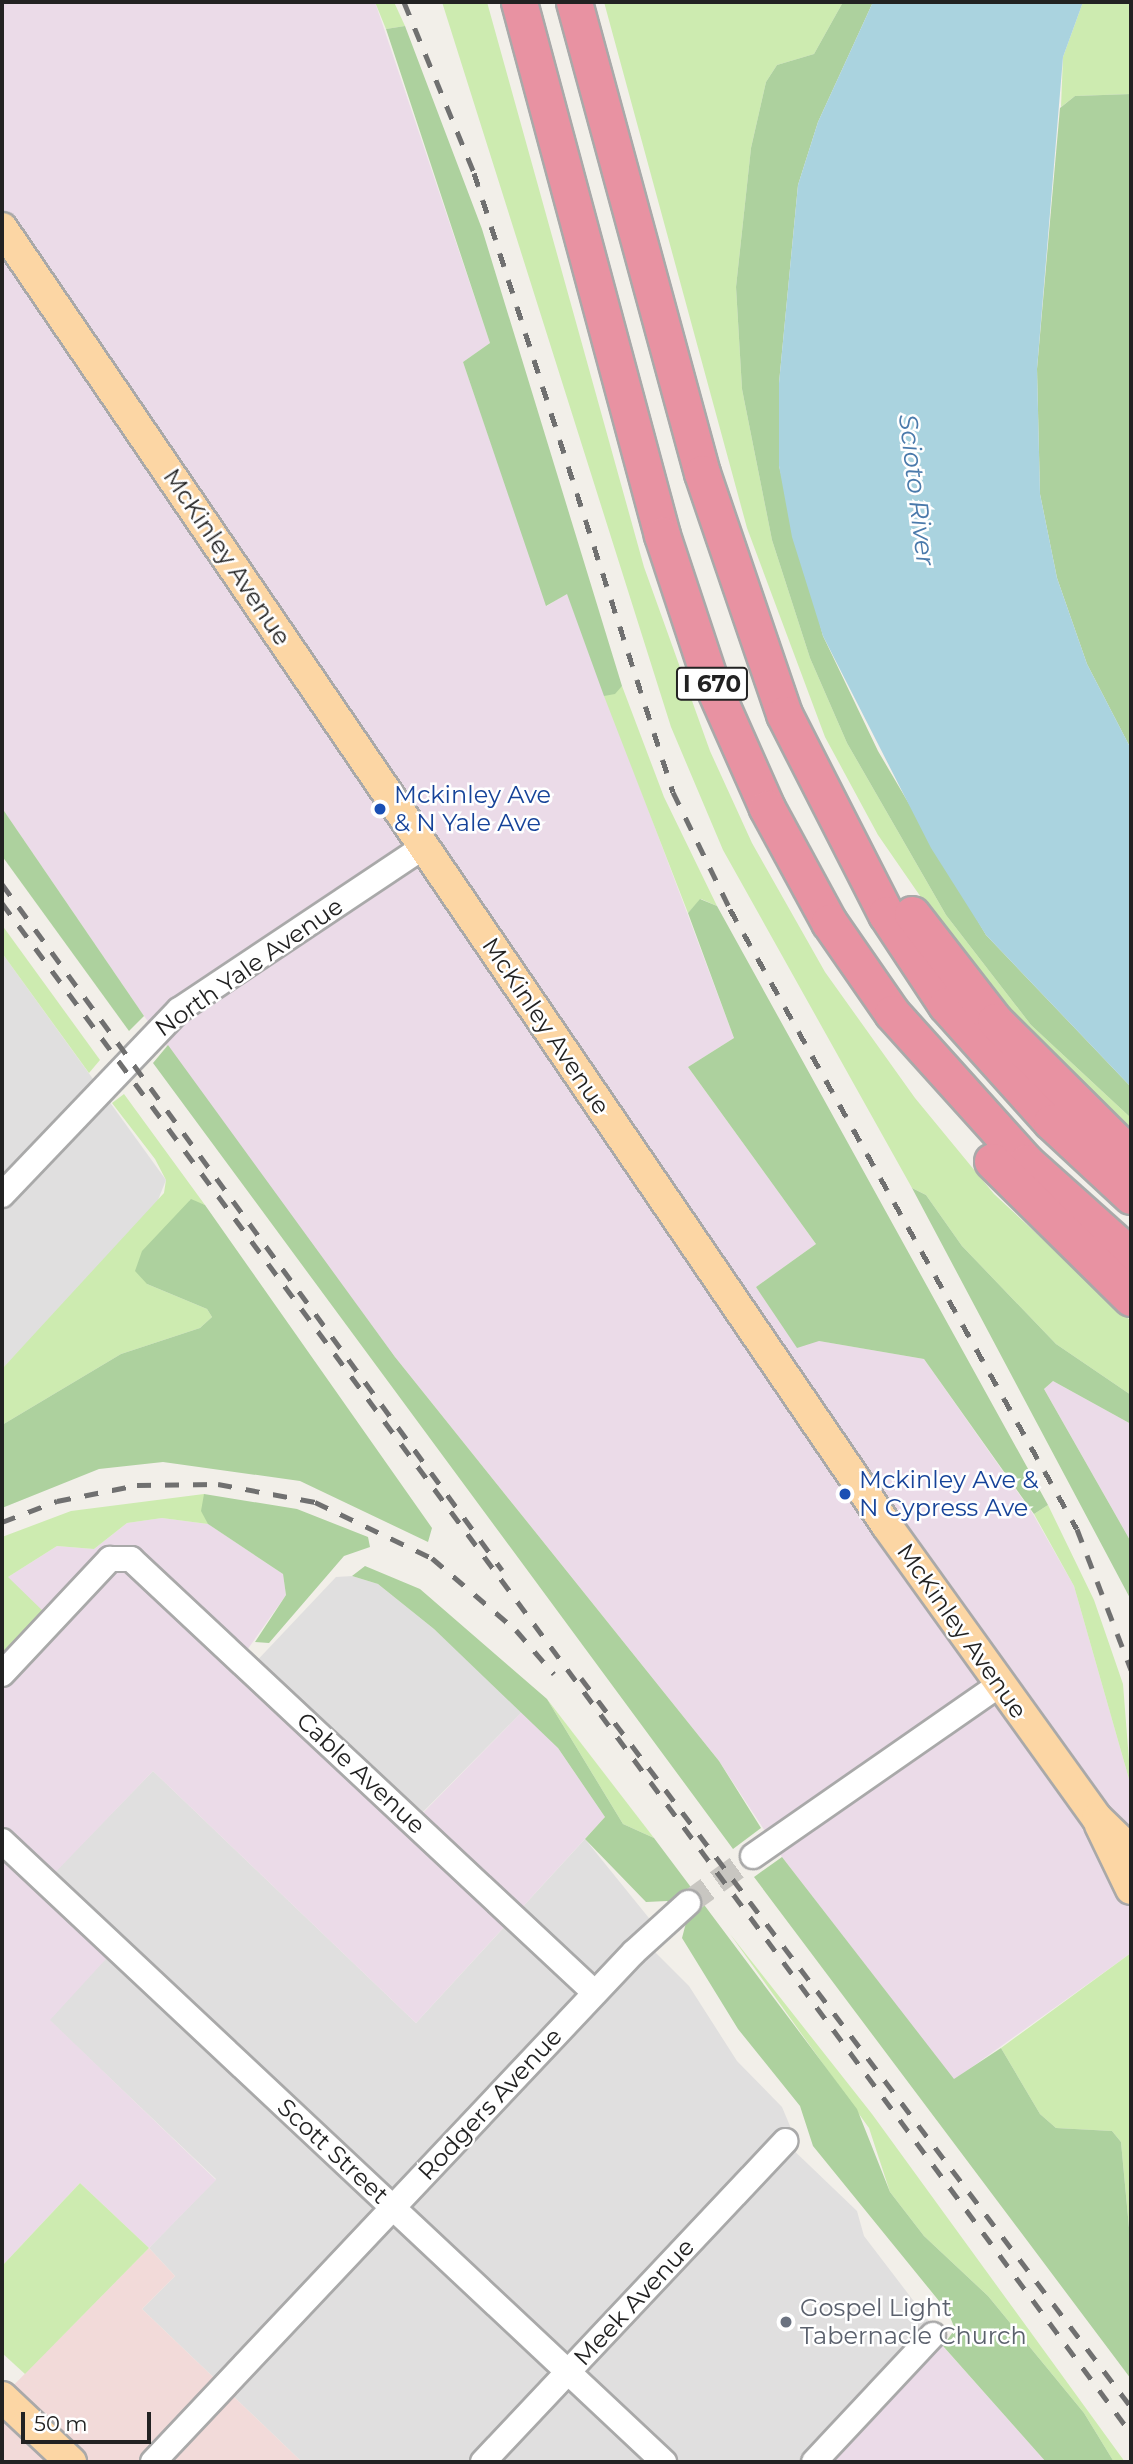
<!DOCTYPE html>
<html>
<head>
<meta charset="utf-8">
<style>
  body { margin:0 }
  #map { position:relative; width:1133px; height:2464px; overflow:hidden; background:#f2efe9; font-family:Montserrat,sans-serif }
  div>[style] { position:absolute }
  [style*='--x'] { left:calc(var(--x)*1px); top:calc(var(--y)*1px); width:calc(var(--w)*1px); rotate:calc(var(--a)*1deg) }
  .residential>* { inset:0; background:#e0dfdf }
  .commercial>* { inset:0; background:#f2dad9 }
  .industrial>* { inset:0; background:#ebdbe8 }
  .grass>* { inset:0; background:#cdebb0 }
  .forest>* { inset:0; background:#add19e }
  .water>* { inset:0; background:#aad3df }
  .minor-tunnel>* { height:24px; margin-top:-12px; transform-origin:0; background:repeating-linear-gradient(90deg,#c8c6c1 0 24px,transparent 0 36px) }
  .roads { filter:drop-shadow(2px 0 #a9a9a9) drop-shadow(-2px 0 #a9a9a9) drop-shadow(0 2px #a9a9a9) drop-shadow(0 -2px #a9a9a9) }
  .minor>* { height:24px; margin:-12px; padding:0 12px; transform-origin:12px; border-radius:12px; background:#fff }
  .major>* { height:30px; margin:-15px; padding:0 15px; transform-origin:15px; border-radius:15px; background:#fcd6a4 }
  .highway>* { height:35px; margin:-17.5px; padding:0 17.5px; transform-origin:17.5px; border-radius:17.5px; background:#e892a2 }
  .rail>* { height:5px; margin-top:-2.5px; transform-origin:0; background:repeating-linear-gradient(90deg,#707070 0 14px,transparent 0 28px) }
  .dots>* { width:19px; height:19px; translate:-50% -50%; box-sizing:border-box; border:4px solid #fff; border-radius:50% }
  span { translate:-50% -50%; white-space:nowrap; text-align:center; line-height:1.15; -webkit-text-stroke:5px #fff; paint-order:stroke }
  .shield-label span { padding:2px 5px; background:#fff; border:2px solid; border-radius:5px; -webkit-text-stroke-width:0 }
  .shield-label { font-size:23px; color:#222; font-weight:700 }
  .street-label { font-size:24px; color:#222 }
  .transit-label { font-size:24px; color:#164399 }
  .left { translate:0 -50%; text-align:left }
  .worship-label { font-size:24px; color:#5b616d }
  .water-label { font-size:26px; color:#4a7aab; font-style:italic }
  .frame { position:absolute; inset:0; border:4px solid #222; pointer-events:none }
  .scale { position:absolute; left:21px; top:2412px; width:130px; height:32px; box-sizing:border-box; border:4px solid #222; border-top:0; padding-left:9px; font-size:21px; line-height:24px; white-space:nowrap; color:#222; -webkit-text-stroke:5px #fff; paint-order:stroke }
</style>
</head>
<body>
<div id="map">
  <div class="residential">
    <i style="clip-path:polygon(2px 953px,166px 1180px,154px 1210px,2px 1369px)"></i>
    <i style="clip-path:polygon(352px 1576px,378px 1584px,434px 1629px,522px 1712px,413px 1822px,249px 1669px,336px 1577px)"></i>
    <i style="clip-path:polygon(153px 1771px,416px 2023px,585px 1839px,657px 1928px,645px 1942px,689px 1986px,737px 2061px,782px 2107px,793px 2133px,785px 2142px,857px 2211px,864px 2236px,932px 2325px,814px 2462px,302px 2462px,142px 2309px,175px 2276px,149px 2248px,216px 2179px,49px 2020px,45px 1882px)"></i>
  </div>
  <div class="commercial">
    <i style="clip-path:polygon(149px 2248px,175px 2276px,142px 2309px,302px 2462px,2px 2462px,2px 2397px)"></i>
  </div>
  <div class="industrial">
    <i style="clip-path:polygon(2px 2px,375px 2px,490px 343px,463px 362px,547px 606px,567px 593px,734px 1038px,688px 1067px,816px 1244px,756px 1287px,819px 1341px,924px 1359px,1033px 1514px,1074px 1586px,1131px 1786px,1131px 1953px,954px 2080px,782px 1857px,719px 1761px,395px 1357px,144px 1016px,2px 808px)"></i>
    <i style="clip-path:polygon(1053px 1381px,1131px 1424px,1131px 1542px,1044px 1389px)"></i>
    <i style="clip-path:polygon(162px 1518px,208px 1524px,283px 1574px,286px 1595px,240px 1660px,414px 1822px,522px 1712px,558px 1748px,605px 1817px,416px 2023px,153px 1771px,46px 1882px,116px 1948px,50px 2020px,216px 2180px,149px 2248px,80px 2183px,2px 2266px,2px 1659px,8px 1577px,57px 1546px,94px 1549px,127px 1523px)"></i>
    <i style="clip-path:polygon(933px 2335px,1046px 2462px,814px 2462px)"></i>
  </div>
  <div class="grass">
    <i style="clip-path:polygon(375px 2px,394px 2px,405px 26px,386px 29px)"></i>
    <i style="clip-path:polygon(442px 2px,487px 2px,644px 567px,710px 751px,752px 843px,825px 972px,915px 1098px,994px 1194px,1131px 1321px,1131px 1395px,1056px 1344px,962px 1246px,926px 1195px,912px 1188px,723px 850px,671px 727px)"></i>
    <i style="clip-path:polygon(604px 2px,843px 2px,814px 54px,777px 65px,766px 82px,751px 148px,736px 287px,742px 389px,772px 540px,810px 658px,847px 743px,946px 915px,1031px 1025px,1131px 1118px,1131px 1135px,1067px 1076px,967px 964px,878px 835px,825px 737px,747px 528px)"></i>
    <i style="clip-path:polygon(1083px 2px,1131px 2px,1131px 94px,1075px 96px,1061px 107px,1063px 57px)"></i>
    <i style="clip-path:polygon(622px 686px,664px 797px,717px 906px,701px 899px,688px 913px,604px 696px)"></i>
    <i style="clip-path:polygon(2px 925px,100px 1060px,89px 1073px,2px 953px)"></i>
    <i style="clip-path:polygon(124px 1094px,205px 1205px,190px 1200px,147px 1284px,207px 1309px,212px 1317px,200px 1328px,121px 1354px,2px 1425px,2px 1369px,164px 1193px,166px 1180px,155px 1159px,112px 1103px)"></i>
    <i style="clip-path:polygon(204px 1494px,208px 1524px,162px 1518px,127px 1523px,94px 1549px,57px 1546px,8px 1577px,46px 1614px,2px 1659px,2px 1537px,71px 1511px)"></i>
    <i style="clip-path:polygon(1048px 1505px,1094px 1600px,1123px 1684px,1131px 1786px,1074px 1586px,1034px 1514px)"></i>
    <i style="clip-path:polygon(547px 1699px,654px 1838px,623px 1824px)"></i>
    <i style="clip-path:polygon(730px 1934px,872px 2114px,1125px 2462px,1114px 2462px,1084px 2413px,988px 2296px,924px 2236px,890px 2192px,869px 2128px)"></i>
    <i style="clip-path:polygon(1131px 1953px,1131px 2249px,1121px 2142px,1112px 2131px,1056px 2128px,1040px 2114px,1001px 2048px)"></i>
    <i style="clip-path:polygon(80px 2183px,149px 2248px,25px 2374px,2px 2353px,2px 2266px)"></i>
  </div>
  <div class="forest">
    <i style="clip-path:polygon(843px 2px,873px 2px,818px 122px,798px 185px,779px 383px,779px 466px,823px 636px,878px 751px,986px 935px,1131px 1087px,1131px 1118px,1031px 1025px,946px 915px,847px 743px,810px 658px,772px 540px,742px 389px,736px 287px,751px 148px,766px 82px,777px 65px,814px 54px)"></i>
    <i style="clip-path:polygon(405px 26px,482px 229px,622px 686px,615px 694px,604px 696px,567px 594px,546px 606px,463px 362px,490px 343px,386px 29px)"></i>
    <i style="clip-path:polygon(1131px 94px,1131px 749px,1087px 664px,1057px 578px,1040px 494px,1037px 369px,1060px 108px,1075px 96px)"></i>
    <i style="clip-path:polygon(2px 808px,144px 1016px,129px 1031px,2px 856px)"></i>
    <i style="clip-path:polygon(700px 899px,717px 906px,1048px 1505px,1034px 1514px,924px 1359px,819px 1341px,797px 1348px,756px 1287px,816px 1244px,688px 1067px,734px 1038px,688px 913px)"></i>
    <i style="clip-path:polygon(168px 1045px,395px 1357px,719px 1761px,761px 1828px,733px 1849px,153px 1063px)"></i>
    <i style="clip-path:polygon(912px 1188px,926px 1195px,962px 1246px,1056px 1344px,1131px 1395px,1131px 1424px,1053px 1381px,1044px 1389px,1131px 1542px,1131px 1600px)"></i>
    <i style="clip-path:polygon(191px 1199px,205px 1205px,432px 1528px,428px 1542px,300px 1481px,163px 1462px,99px 1469px,2px 1508px,2px 1425px,121px 1354px,200px 1328px,212px 1317px,207px 1309px,147px 1284px,135px 1271px,142px 1251px)"></i>
    <i style="clip-path:polygon(204px 1494px,297px 1509px,368px 1537px,370px 1547px,344px 1556px,269px 1643px,255px 1642px,286px 1595px,283px 1574px,208px 1524px,201px 1511px)"></i>
    <i style="clip-path:polygon(365px 1566px,420px 1589px,547px 1699px,623px 1824px,654px 1838px,857px 2109px,890px 2192px,924px 2236px,988px 2296px,1084px 2413px,1114px 2462px,1046px 2462px,943px 2346px,955px 2329px,948px 2312px,813px 2146px,800px 2106px,738px 2029px,682px 1938px,687px 1919px,667px 1901px,646px 1902px,585px 1839px,605px 1817px,558px 1748px,434px 1629px,378px 1584px,352px 1576px)"></i>
    <i style="clip-path:polygon(782px 1857px,954px 2079px,1001px 2048px,1040px 2114px,1056px 2128px,1112px 2131px,1121px 2142px,1131px 2249px,1131px 2379px,754px 1877px)"></i>
  </div>
  <div class="water">
    <i style="clip-path:polygon(873px 2px,1083px 2px,1063px 57px,1037px 369px,1040px 494px,1057px 578px,1087px 664px,1131px 749px,1131px 1087px,986px 935px,931px 848px,823px 636px,792px 537px,779px 466px,779px 383px,798px 185px,818px 122px)"></i>
  </div>
  <div class="minor-tunnel">
    <i style="--x:688;--y:1903;--w:80;--a:-35.9"></i>
  </div>
  <div class="roads">
    <div class="minor">
      <i style="--x:2;--y:1195;--w:256;--a:-46.3"></i>
      <i style="--x:179;--y:1010;--w:296;--a:-33.7"></i>
      <i style="--x:2;--y:1674;--w:158;--a:-46.8"></i>
      <i style="--x:110;--y:1559;--w:21;--a:0"></i>
      <i style="--x:131;--y:1559;--w:635;--a:43.09"></i>
      <i style="--x:2;--y:1841;--w:908;--a:43.17"></i>
      <i style="--x:753;--y:1856;--w:300;--a:-34.8"></i>
      <i style="--x:153;--y:2462;--w:701;--a:-46.68"></i>
      <i style="--x:634;--y:1952;--w:73;--a:-42.2"></i>
      <i style="--x:483;--y:2462;--w:441;--a:-46.7"></i>
      <i style="--x:814;--y:2462;--w:174;--a:-46.9"></i>
    </div>
    <div class="major">
      <i style="--x:2;--y:228;--w:1571;--a:55.71"></i>
      <i style="--x:887;--y:1526;--w:360;--a:54.3"></i>
      <i style="--x:1097;--y:1818;--w:47;--a:44.1"></i>
      <i style="--x:1100;--y:1825;--w:71;--a:64.2"></i>
      <i style="--x:2;--y:2397;--w:95;--a:43.3"></i>
    </div>
    <div class="highway">
      <i style="--x:519;--y:2;--w:552;--a:74.98"></i>
      <i style="--x:662;--y:535;--w:150;--a:71.7"></i>
      <i style="--x:709;--y:677;--w:143;--a:66.1"></i>
      <i style="--x:767;--y:808;--w:130;--a:61.5"></i>
      <i style="--x:829;--y:922;--w:111;--a:55.3"></i>
      <i style="--x:892;--y:1013;--w:200;--a:48"></i>
      <i style="--x:1026;--y:1162;--w:141;--a:41.8"></i>
      <i style="--x:574;--y:2;--w:488;--a:74.8"></i>
      <i style="--x:702;--y:473;--w:255;--a:71.2"></i>
      <i style="--x:784;--y:714;--w:225;--a:63"></i>
      <i style="--x:886;--y:914;--w:109;--a:56.6"></i>
      <i style="--x:946;--y:1005;--w:157;--a:48.1"></i>
      <i style="--x:1051;--y:1122;--w:109;--a:42.8"></i>
      <i style="--x:912;--y:914;--w:135;--a:52.2"></i>
      <i style="--x:995;--y:1021;--w:192;--a:44.8"></i>
      <i style="--x:992;--y:1161;--w:195;--a:44.6"></i>
    </div>
  </div>
  <div class="rail">
    <i style="--x:404;--y:2;--w:185;--a:67.7"></i>
    <i style="--x:474;--y:173;--w:650;--a:72.18"></i>
    <i style="--x:673;--y:792;--w:130;--a:64"></i>
    <i style="--x:730;--y:909;--w:710;--a:60.77"></i>
    <i style="--x:1077;--y:1529;--w:151;--a:69"></i>
    <i style="--x:2;--y:884;--w:849;--a:53.91"></i>
    <i style="--x:2;--y:903;--w:1901;--a:53.58"></i>
    <i style="--x:2;--y:1522;--w:59;--a:-20.9"></i>
    <i style="--x:57;--y:1501;--w:82;--a:-11.3"></i>
    <i style="--x:137;--y:1485;--w:81;--a:-0.7"></i>
    <i style="--x:218;--y:1484;--w:99;--a:10.5"></i>
    <i style="--x:315;--y:1502;--w:130;--a:25.6"></i>
    <i style="--x:432;--y:1558;--w:111;--a:40.6"></i>
    <i style="--x:516;--y:1630;--w:58;--a:49.2"></i>
    <i style="--x:581;--y:1678;--w:913;--a:52.97"></i>
  </div>
  <div class="dots">
    <i style="left:380px;top:809px;background:#1a4fb4"></i>
    <i style="left:845px;top:1494px;background:#1a4fb4"></i>
    <i style="left:786px;top:2322px;background:#6b7280"></i>
  </div>
  <div class="shield-label">
    <span style="left:712px;top:684px">I 670</span>
  </div>
  <div class="street-label">
    <span style="left:227px;top:557px;rotate:56deg">McKinley Avenue</span>
    <span style="left:249px;top:967px;rotate:-35deg">North Yale Avenue</span>
    <span style="left:546px;top:1026px;rotate:56deg">McKinley Avenue</span>
    <span style="left:962px;top:1631px;rotate:55deg">McKinley Avenue</span>
    <span style="left:361px;top:1773px;rotate:43deg">Cable Avenue</span>
    <span style="left:490px;top:2104px;rotate:-47deg">Rodgers Avenue</span>
    <span style="left:333px;top:2151px;rotate:43deg">Scott Street</span>
    <span style="left:634px;top:2302px;rotate:-47deg">Meek Avenue</span>
  </div>
  <div class="transit-label">
    <span class="left" style="left:394px;top:809px">Mckinley Ave<br>&amp; N Yale Ave</span>
    <span class="left" style="left:859px;top:1494px">Mckinley Ave &amp;<br>N Cypress Ave</span>
  </div>
  <div class="worship-label">
    <span class="left" style="left:800px;top:2322px">Gospel Light<br>Tabernacle Church</span>
  </div>
  <div class="water-label">
    <span style="left:916px;top:490px;rotate:83deg">Scioto River</span>
  </div>
  <div class="frame"></div>
  <div class="scale">50 m</div>
</div>
</body>
</html>
